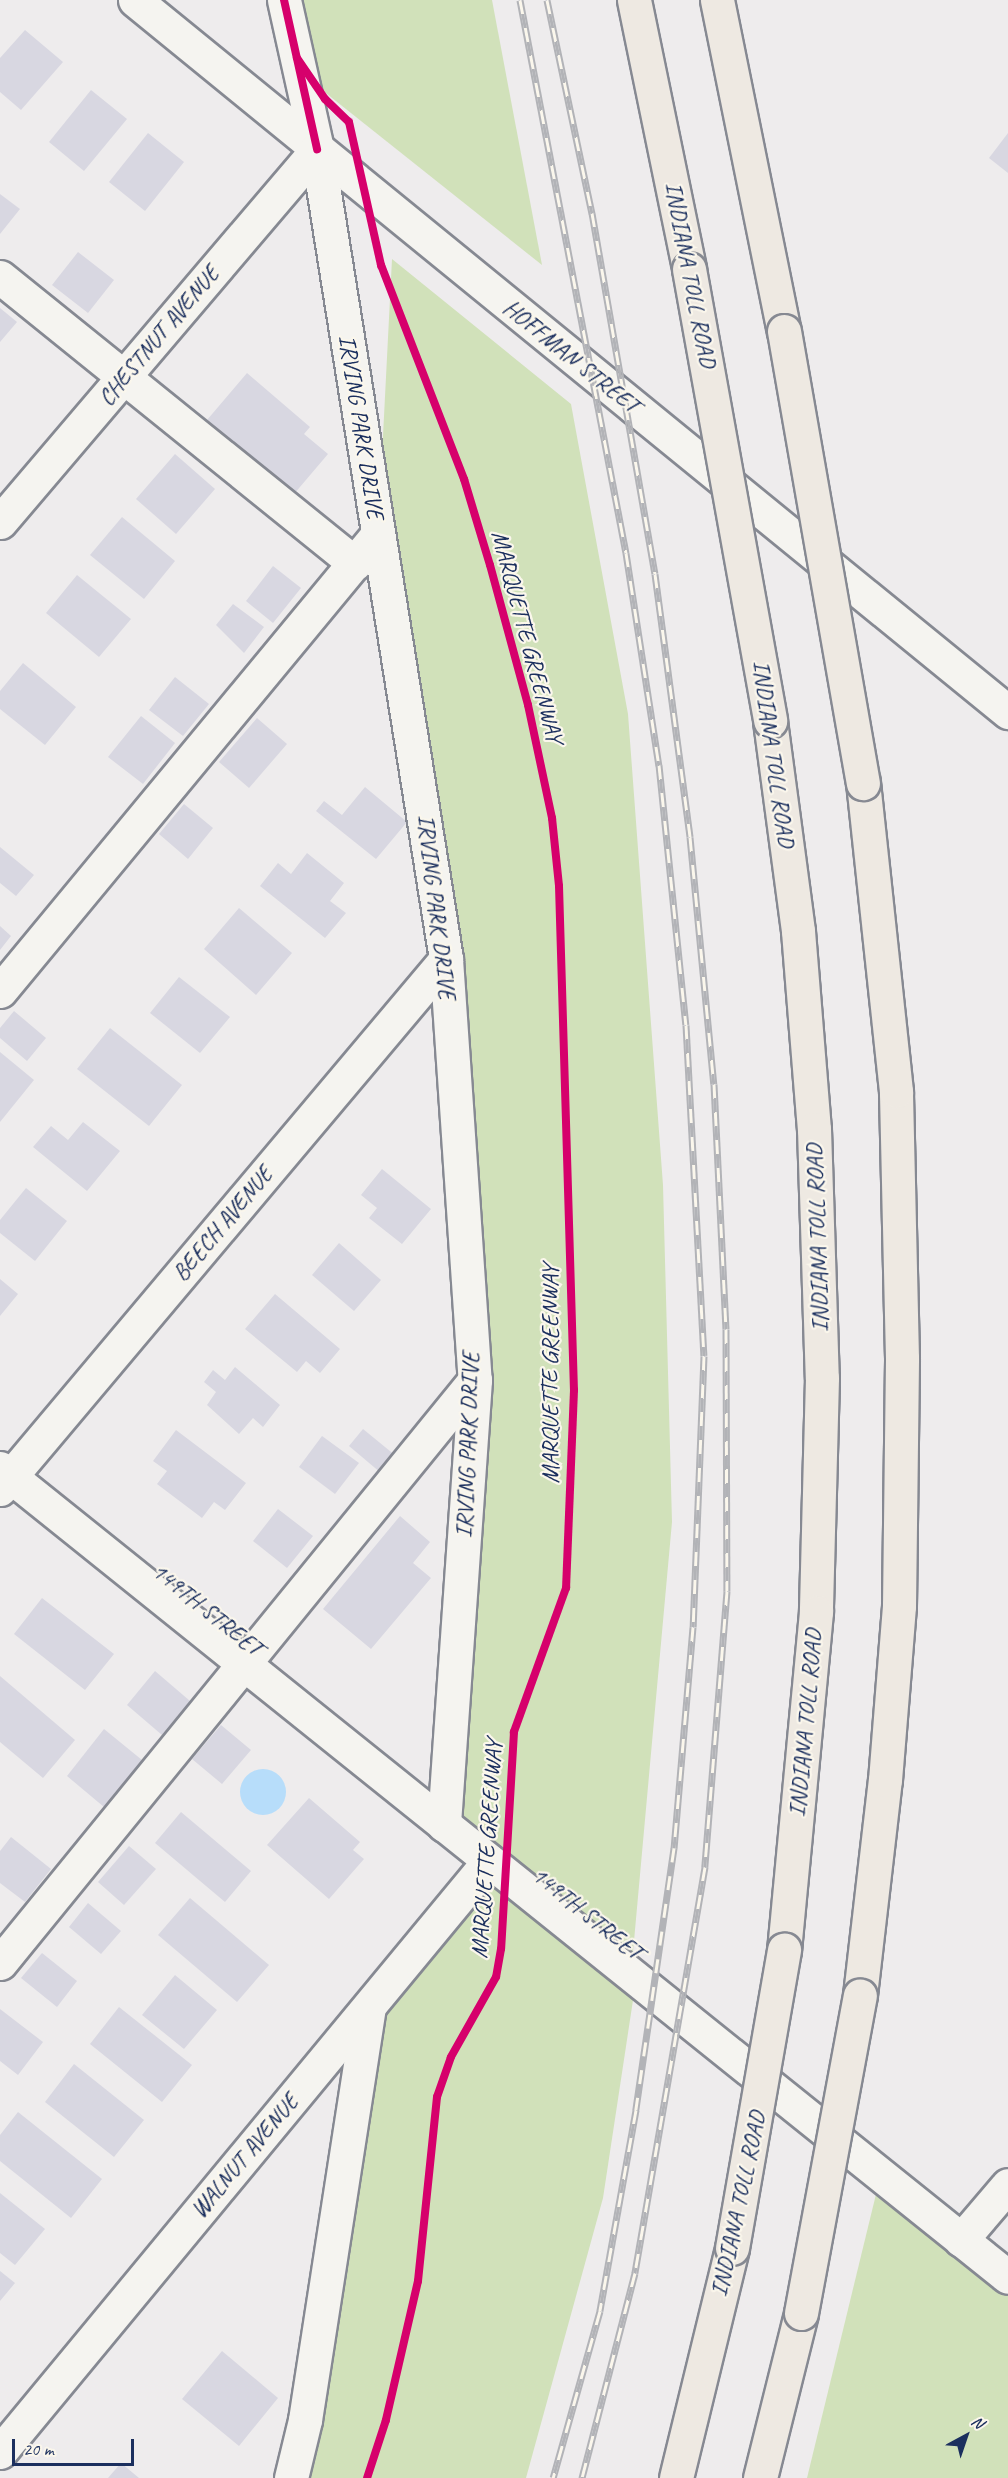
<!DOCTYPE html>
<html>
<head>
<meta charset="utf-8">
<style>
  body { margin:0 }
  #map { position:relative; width:1008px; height:2478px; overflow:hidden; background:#eeeced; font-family:Caveat,sans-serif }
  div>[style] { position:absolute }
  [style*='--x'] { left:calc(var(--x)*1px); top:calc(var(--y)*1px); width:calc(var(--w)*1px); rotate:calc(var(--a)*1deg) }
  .green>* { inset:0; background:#d1e1ba }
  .water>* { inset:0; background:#b7ddfa }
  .round { border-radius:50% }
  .building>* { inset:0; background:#d8d7e1 }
  .roads { filter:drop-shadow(2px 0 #868992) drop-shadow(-2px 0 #868992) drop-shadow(0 2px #868992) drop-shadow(0 -2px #868992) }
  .minor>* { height:33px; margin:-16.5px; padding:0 16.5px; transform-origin:16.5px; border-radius:16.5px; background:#f5f4f0 }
  .highway>* { height:33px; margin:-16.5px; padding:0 16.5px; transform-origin:16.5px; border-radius:16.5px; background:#eee9e2 }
  .rail>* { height:7px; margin-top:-3.5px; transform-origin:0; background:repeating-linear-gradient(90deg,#fbf7ec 0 14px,#b2b3b7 0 28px); box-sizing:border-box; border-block:2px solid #b2b3b7 }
  .bridges { filter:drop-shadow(2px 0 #868992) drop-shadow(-2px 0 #868992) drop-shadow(0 2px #868992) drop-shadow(0 -2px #868992) }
  .highway-bridge>* { height:33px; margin:-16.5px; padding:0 16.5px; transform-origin:16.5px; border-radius:16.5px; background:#eee9e2 }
  .cycleway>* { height:8px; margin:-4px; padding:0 4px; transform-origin:4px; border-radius:4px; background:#d6006c }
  span { translate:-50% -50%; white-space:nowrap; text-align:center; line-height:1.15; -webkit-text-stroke:4.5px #fbf7ec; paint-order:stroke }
  .street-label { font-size:24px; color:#1b2f5e }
  .north { position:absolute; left:936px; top:2406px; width:60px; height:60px; -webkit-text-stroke:4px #fbf7ec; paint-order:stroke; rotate:40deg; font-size:16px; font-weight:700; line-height:24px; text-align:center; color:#1b2f5e }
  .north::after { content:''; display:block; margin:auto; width:21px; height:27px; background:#1b2f5e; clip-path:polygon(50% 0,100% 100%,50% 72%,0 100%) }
  .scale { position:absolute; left:12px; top:2439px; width:122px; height:27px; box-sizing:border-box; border:3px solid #1b2f5e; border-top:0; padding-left:8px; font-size:18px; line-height:21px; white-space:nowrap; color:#1b2f5e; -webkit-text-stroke:4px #fbf7ec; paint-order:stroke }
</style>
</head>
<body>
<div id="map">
  <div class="green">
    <i style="clip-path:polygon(300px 0,492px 0,542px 265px,317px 86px)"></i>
    <i style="clip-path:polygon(392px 259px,571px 404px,628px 714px,663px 1185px,672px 1522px,631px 1974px,444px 1825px,475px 1380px,446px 959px,378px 534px)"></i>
    <i style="clip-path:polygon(484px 1871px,635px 1987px,603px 2198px,526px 2478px,291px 2478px,369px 2006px)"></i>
    <i style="clip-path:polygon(878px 2186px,1008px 2290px,1008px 2478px,807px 2478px)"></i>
  </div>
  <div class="water">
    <i class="round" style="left:240px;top:1769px;width:46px;height:46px"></i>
  </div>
  <div class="building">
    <i style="clip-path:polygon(25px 30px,63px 62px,21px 110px,0 92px,0 58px)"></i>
    <i style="clip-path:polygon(91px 90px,127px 119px,84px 171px,49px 142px)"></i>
    <i style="clip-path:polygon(148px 133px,184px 162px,145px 211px,109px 182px)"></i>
    <i style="clip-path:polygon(1008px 133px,1008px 173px,989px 158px)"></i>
    <i style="clip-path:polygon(0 194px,20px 209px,0 234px)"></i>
    <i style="clip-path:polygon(78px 252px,114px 280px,88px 313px,52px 285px)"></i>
    <i style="clip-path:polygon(0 308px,17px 322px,0 342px)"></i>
    <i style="clip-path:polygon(247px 373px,310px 427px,304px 434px,328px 454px,294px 494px,207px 420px)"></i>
    <i style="clip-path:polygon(175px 454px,215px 489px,176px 534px,136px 499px)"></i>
    <i style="clip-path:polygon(122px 517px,175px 561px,144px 599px,90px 555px)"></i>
    <i style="clip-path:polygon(273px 566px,301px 588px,273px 623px,246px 601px)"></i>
    <i style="clip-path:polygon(77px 575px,131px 619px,99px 657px,46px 613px)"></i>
    <i style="clip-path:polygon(233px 604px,264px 627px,244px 653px,216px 625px)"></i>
    <i style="clip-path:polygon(23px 663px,76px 707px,45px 745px,0 709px,0 691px)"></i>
    <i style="clip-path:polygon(175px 677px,209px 704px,183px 736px,149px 710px)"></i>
    <i style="clip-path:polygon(141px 716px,175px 743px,143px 784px,108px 757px)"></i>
    <i style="clip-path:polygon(257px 718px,287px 744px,249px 788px,219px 762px)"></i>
    <i style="clip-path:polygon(365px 787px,407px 822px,376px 859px,316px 811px,324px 801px,342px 815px)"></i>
    <i style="clip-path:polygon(184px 804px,213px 828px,188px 859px,159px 834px)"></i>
    <i style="clip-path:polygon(0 847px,34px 875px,16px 896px,0 883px)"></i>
    <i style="clip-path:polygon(307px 853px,344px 883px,330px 901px,346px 913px,325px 938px,260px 886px,278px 863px,291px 874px)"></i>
    <i style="clip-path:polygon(239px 908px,292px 953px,256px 995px,204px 949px)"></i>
    <i style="clip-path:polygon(0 926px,11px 936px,0 950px)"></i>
    <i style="clip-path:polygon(179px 977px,230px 1017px,200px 1053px,150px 1013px)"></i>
    <i style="clip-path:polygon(14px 1011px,46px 1038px,27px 1061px,0 1038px,0 1028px)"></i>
    <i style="clip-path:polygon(110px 1028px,182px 1085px,149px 1126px,77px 1069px)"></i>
    <i style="clip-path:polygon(0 1052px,34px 1080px,0 1122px)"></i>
    <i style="clip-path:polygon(83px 1122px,120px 1151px,87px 1191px,33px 1147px,51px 1126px,68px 1140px)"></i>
    <i style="clip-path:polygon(382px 1169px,431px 1209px,402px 1244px,369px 1218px,377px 1208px,361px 1195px)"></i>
    <i style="clip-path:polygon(26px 1188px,67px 1221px,35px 1261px,0 1233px,0 1220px)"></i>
    <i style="clip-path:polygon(339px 1243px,381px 1280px,354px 1311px,312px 1275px)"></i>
    <i style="clip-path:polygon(0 1279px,18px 1294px,0 1316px)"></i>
    <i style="clip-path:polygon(275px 1294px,340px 1349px,320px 1373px,306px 1361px,297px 1372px,245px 1329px)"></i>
    <i style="clip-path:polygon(235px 1367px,280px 1405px,263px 1427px,253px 1418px,239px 1434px,207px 1405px,216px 1392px,204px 1382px,213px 1370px,225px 1380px)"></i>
    <i style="clip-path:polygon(363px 1429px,396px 1456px,381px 1473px,349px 1446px)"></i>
    <i style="clip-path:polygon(176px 1430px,246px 1483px,225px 1510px,214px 1502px,202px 1518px,157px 1484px,167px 1471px,153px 1461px)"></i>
    <i style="clip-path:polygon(322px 1436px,359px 1463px,335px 1494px,299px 1467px)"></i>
    <i style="clip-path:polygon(278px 1509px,313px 1536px,287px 1568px,253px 1541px)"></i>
    <i style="clip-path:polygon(400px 1516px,430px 1542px,413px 1563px,431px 1578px,371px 1649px,323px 1609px)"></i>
    <i style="clip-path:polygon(42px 1598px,114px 1654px,85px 1690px,14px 1634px)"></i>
    <i style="clip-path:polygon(155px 1671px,190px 1701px,162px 1735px,127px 1705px)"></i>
    <i style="clip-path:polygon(0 1676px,75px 1740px,43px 1778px,0 1742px)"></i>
    <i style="clip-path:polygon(221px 1725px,251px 1750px,222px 1784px,192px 1759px)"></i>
    <i style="clip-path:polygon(104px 1729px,142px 1760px,104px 1807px,67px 1776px)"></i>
    <i style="clip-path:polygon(309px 1798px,360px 1842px,353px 1850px,364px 1859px,329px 1899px,267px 1845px)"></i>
    <i style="clip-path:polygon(181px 1812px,251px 1871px,225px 1902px,155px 1843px)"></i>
    <i style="clip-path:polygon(11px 1837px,51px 1869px,25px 1902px,0 1883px,0 1851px)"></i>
    <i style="clip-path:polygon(129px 1846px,156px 1869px,124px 1905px,98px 1882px)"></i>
    <i style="clip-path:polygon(190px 1898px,269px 1965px,237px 2002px,158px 1935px)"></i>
    <i style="clip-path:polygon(88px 1903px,121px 1931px,101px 1954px,69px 1927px)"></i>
    <i style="clip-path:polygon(42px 1953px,77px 1981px,57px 2007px,21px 1978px)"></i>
    <i style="clip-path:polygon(175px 1975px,217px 2010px,184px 2049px,142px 2015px)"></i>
    <i style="clip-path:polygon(119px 2007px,192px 2065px,162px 2102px,90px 2044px)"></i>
    <i style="clip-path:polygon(0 2009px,43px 2042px,18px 2075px,0 2061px)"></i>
    <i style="clip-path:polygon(74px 2064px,144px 2120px,114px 2157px,45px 2102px)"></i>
    <i style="clip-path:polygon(18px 2112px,102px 2179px,71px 2218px,0 2161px,0 2135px)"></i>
    <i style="clip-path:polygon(0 2193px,45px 2229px,15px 2265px,0 2253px)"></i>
    <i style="clip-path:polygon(0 2271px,15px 2283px,0 2301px)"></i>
    <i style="clip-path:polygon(222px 2351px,278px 2398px,239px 2446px,182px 2399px)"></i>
    <i style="clip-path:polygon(121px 2463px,139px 2478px,108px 2478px)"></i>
  </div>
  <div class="roads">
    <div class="minor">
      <i style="--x:135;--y:0;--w:1127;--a:39.2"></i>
      <i style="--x:284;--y:0;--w:153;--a:77.5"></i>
      <i style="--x:317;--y:149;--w:820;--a:80.95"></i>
      <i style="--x:446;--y:959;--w:422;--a:86.1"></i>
      <i style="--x:475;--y:1380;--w:446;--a:94"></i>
      <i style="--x:0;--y:277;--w:456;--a:38.9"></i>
      <i style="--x:0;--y:522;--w:490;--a:-49.6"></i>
      <i style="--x:0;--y:991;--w:593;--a:-50.4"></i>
      <i style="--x:0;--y:1468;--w:1292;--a:38.75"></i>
      <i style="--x:0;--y:1489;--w:693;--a:-49.92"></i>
      <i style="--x:0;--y:1963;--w:752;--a:-50.83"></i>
      <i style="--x:961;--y:2240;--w:72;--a:-49.5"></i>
      <i style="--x:0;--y:2452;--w:767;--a:-50.4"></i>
      <i style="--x:291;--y:2478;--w:60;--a:-76.4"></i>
      <i style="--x:305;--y:2420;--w:417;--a:-81.2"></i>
    </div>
    <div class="highway">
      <i style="--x:634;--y:0;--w:275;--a:78.4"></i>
      <i style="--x:717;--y:0;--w:338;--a:78.6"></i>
      <i style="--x:770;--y:721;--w:212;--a:82.4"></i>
      <i style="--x:798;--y:931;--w:199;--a:85.4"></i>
      <i style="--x:814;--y:1129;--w:249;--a:88.2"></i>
      <i style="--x:822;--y:1378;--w:234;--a:91.5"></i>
      <i style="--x:816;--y:1612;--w:339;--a:95.4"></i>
      <i style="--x:860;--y:1995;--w:216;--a:-83.4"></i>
      <i style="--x:885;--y:1780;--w:175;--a:-85.4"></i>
      <i style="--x:899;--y:1606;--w:248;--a:-89.3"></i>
      <i style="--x:902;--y:1358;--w:267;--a:-91.3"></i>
      <i style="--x:896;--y:1091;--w:310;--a:-96.1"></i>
      <i style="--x:676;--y:2478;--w:237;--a:-76.3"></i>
      <i style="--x:760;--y:2478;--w:170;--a:-76"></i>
    </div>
  </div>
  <div class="rail">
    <i style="--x:520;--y:0;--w:563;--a:79.15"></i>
    <i style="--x:626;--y:553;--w:215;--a:81.2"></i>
    <i style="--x:659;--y:765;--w:261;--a:84.1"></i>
    <i style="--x:686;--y:1025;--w:331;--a:86.9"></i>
    <i style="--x:704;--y:1356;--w:271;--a:92.3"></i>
    <i style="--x:693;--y:1627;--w:222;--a:94.9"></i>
    <i style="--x:674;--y:1848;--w:265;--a:98.3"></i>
    <i style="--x:636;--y:2110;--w:204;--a:100.2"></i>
    <i style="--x:600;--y:2311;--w:173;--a:105.7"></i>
    <i style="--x:547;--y:0;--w:218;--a:78.1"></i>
    <i style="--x:592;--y:213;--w:366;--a:80.1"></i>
    <i style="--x:655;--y:574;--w:265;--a:82.4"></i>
    <i style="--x:690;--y:837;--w:248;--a:84.5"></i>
    <i style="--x:714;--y:1084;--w:245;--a:87.2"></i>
    <i style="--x:726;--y:1329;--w:262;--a:89.8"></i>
    <i style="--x:727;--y:1591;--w:277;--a:94.6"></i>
    <i style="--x:705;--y:1867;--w:412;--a:99.8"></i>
    <i style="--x:635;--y:2273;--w:212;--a:104.5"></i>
  </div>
  <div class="bridges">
    <div class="highway-bridge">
      <i style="--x:689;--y:269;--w:459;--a:79.8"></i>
      <i style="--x:784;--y:331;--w:459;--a:80.1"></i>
      <i style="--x:732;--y:2248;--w:303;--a:-80.1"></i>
      <i style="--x:801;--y:2313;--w:323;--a:-79.5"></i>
    </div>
  </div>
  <div class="cycleway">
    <i style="--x:284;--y:0;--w:153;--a:77.5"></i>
    <i style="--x:297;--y:58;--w:50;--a:55.7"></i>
    <i style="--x:325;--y:99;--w:33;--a:44"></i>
    <i style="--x:349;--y:122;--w:147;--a:77.4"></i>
    <i style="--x:381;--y:265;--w:230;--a:68.8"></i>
    <i style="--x:464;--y:479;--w:90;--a:73.2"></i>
    <i style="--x:490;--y:565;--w:145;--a:74.8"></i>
    <i style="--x:528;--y:705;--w:116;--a:78"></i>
    <i style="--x:552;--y:818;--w:68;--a:84.1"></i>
    <i style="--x:559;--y:886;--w:504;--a:88.3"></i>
    <i style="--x:574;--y:1390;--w:198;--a:92.3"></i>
    <i style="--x:566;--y:1588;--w:153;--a:109.9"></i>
    <i style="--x:514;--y:1732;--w:217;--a:93.4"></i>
    <i style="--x:501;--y:1949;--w:28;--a:100"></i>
    <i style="--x:496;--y:1977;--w:92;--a:119.4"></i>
    <i style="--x:451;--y:2057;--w:42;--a:109.3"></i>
    <i style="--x:437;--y:2097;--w:185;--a:95.9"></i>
    <i style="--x:418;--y:2281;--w:143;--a:103"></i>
    <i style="--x:386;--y:2420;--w:61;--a:108.1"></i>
  </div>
  <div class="street-label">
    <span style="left:690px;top:275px;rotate:79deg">INDIANA TOLL ROAD</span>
    <span style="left:159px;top:336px;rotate:-50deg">CHESTNUT AVENUE</span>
    <span style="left:571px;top:357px;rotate:39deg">HOFFMAN STREET</span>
    <span style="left:361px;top:427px;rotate:81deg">IRVING PARK DRIVE</span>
    <span style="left:527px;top:637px;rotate:75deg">MARQUETTE GREENWAY</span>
    <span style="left:773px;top:754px;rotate:82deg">INDIANA TOLL ROAD</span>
    <span style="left:436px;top:907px;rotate:83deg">IRVING PARK DRIVE</span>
    <span style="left:223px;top:1224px;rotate:-50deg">BEECH AVENUE</span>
    <span style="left:818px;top:1238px;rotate:-92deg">INDIANA TOLL ROAD</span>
    <span style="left:551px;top:1374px;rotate:-90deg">MARQUETTE GREENWAY</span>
    <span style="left:468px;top:1445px;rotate:-88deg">IRVING PARK DRIVE</span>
    <span style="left:207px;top:1610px;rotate:39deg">149TH STREET</span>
    <span style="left:806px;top:1723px;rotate:-85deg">INDIANA TOLL ROAD</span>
    <span style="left:487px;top:1849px;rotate:-86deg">MARQUETTE GREENWAY</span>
    <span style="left:587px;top:1914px;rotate:39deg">149TH STREET</span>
    <span style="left:245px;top:2156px;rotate:-50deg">WALNUT AVENUE</span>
    <span style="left:739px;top:2204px;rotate:-78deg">INDIANA TOLL ROAD</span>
  </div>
  <div class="north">N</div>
  <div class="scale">20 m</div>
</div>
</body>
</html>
